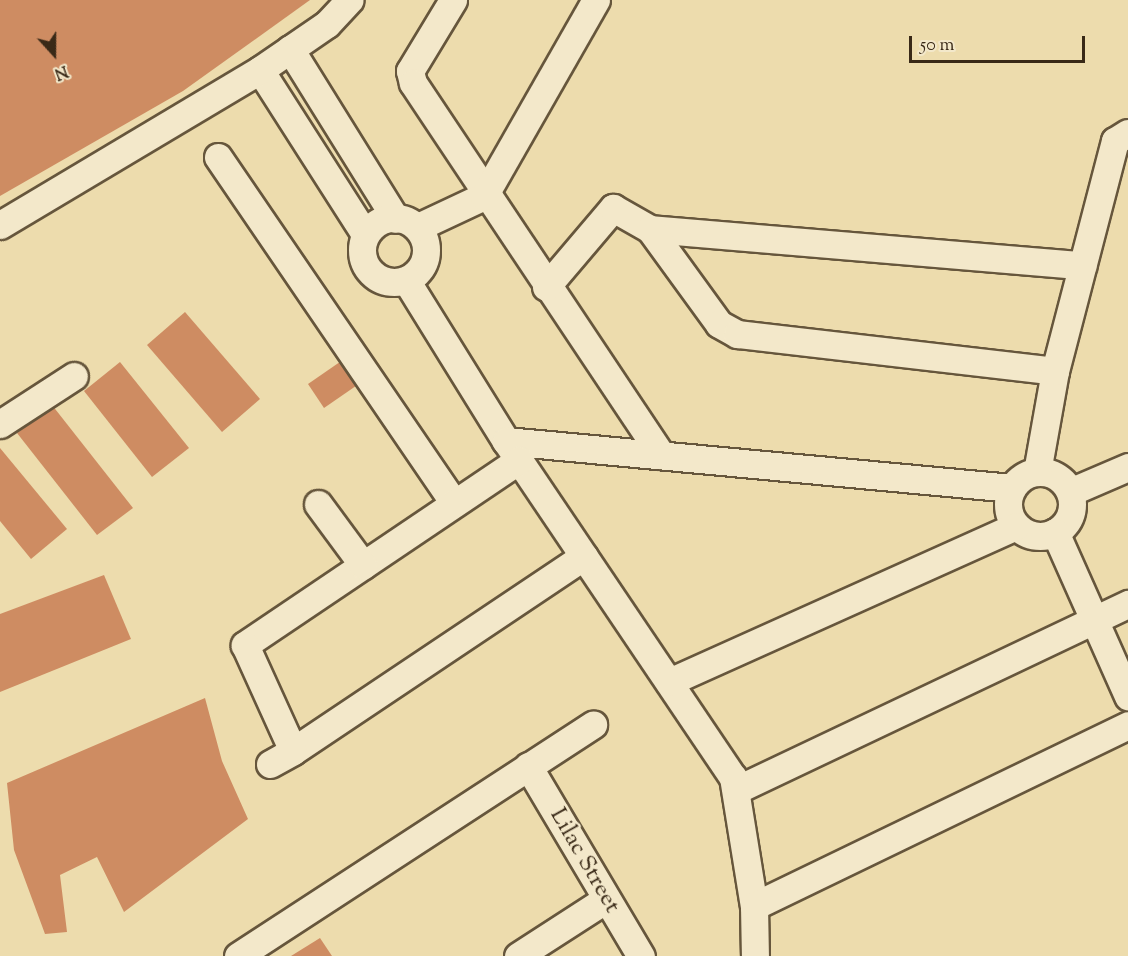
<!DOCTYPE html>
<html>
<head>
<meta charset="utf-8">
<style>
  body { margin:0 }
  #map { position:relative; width:1128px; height:956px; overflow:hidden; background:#eddcad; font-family:"Sorts Mill Goudy",serif }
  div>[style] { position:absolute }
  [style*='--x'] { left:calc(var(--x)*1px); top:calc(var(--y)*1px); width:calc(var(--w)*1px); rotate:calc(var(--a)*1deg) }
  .building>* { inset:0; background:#ce8c62 }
  .roads { filter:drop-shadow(2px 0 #66563c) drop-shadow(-2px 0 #66563c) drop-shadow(0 2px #66563c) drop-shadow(0 -2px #66563c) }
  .minor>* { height:27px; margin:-13.5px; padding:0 13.5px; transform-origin:13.5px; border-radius:13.5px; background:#f3e8ca }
  .minor>.ring { margin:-13.5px; padding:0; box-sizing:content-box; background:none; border:27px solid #f3e8ca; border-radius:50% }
  span { translate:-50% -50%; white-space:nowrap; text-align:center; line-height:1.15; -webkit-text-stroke:4.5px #f3e8ca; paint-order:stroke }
  .street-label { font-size:24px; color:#392917 }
  .north { position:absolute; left:24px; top:24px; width:60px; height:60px; -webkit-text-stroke:4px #f3e8ca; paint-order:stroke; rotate:159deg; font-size:16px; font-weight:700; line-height:24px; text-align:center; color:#392917 }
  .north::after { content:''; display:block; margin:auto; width:21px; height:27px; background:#392917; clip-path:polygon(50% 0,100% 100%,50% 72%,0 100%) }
  .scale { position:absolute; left:909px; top:36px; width:176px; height:27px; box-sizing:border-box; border:3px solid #392917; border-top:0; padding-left:8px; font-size:18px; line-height:21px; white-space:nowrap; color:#392917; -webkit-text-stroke:4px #f3e8ca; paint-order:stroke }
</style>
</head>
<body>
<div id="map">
  <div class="building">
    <i style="clip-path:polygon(0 0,310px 0,183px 91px,0 196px)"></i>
    <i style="clip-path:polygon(185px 312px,260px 399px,222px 432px,147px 345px)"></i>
    <i style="clip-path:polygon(350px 355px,366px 379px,324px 408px,308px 384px)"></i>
    <i style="clip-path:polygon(120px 362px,189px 448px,152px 477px,84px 391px)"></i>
    <i style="clip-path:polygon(52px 405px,133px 508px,97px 535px,17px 433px)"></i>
    <i style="clip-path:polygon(0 448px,67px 529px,31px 559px,0 521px)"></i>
    <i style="clip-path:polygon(104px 575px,131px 639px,0 692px,0 614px)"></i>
    <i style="clip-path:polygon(205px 698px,222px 761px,248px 819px,124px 912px,97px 857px,60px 875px,67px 932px,45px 934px,14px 850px,7px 783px)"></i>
    <i style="clip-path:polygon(320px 938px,332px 956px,291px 956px)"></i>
  </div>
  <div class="roads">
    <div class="minor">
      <i style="--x:453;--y:0;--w:83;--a:121.2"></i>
      <i style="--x:410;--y:71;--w:12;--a:76"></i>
      <i style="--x:413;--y:83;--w:447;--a:56.3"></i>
      <i style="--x:290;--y:49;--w:200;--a:58.1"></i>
      <i style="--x:260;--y:70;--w:195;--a:57.4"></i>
      <i style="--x:218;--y:157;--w:419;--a:55.7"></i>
      <i class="ring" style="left:362px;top:218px;width:37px;height:37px"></i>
      <i style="--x:0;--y:225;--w:303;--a:-30.8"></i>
      <i style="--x:260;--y:70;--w:81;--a:-34.5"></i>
      <i style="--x:327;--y:24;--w:33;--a:-47"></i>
      <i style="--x:418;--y:227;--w:73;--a:-25.2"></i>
      <i style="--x:484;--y:196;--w:226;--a:-60.3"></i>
      <i style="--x:650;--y:229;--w:434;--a:4.8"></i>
      <i style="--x:406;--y:280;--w:190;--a:58.2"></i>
      <i style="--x:506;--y:441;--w:405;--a:56"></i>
      <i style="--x:733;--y:777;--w:131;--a:80.8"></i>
      <i style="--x:754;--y:906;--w:50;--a:88.9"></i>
      <i style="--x:546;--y:287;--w:104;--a:-49.7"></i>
      <i style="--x:613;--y:208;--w:43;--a:29.6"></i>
      <i style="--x:650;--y:229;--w:117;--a:54"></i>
      <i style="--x:719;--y:324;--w:21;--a:29"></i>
      <i style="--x:737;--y:334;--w:320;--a:6.6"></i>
      <i style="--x:0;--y:424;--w:88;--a:-33"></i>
      <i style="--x:506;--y:441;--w:508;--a:5.31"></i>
      <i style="--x:519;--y:460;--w:331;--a:146"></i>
      <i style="--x:245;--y:645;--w:116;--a:65.6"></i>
      <i style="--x:293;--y:751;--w:350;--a:-33.8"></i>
      <i class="ring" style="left:1008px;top:472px;width:37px;height:37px"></i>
      <i style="--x:1037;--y:472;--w:103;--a:-79.9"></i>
      <i style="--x:1055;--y:371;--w:238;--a:-75.4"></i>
      <i style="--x:1115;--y:141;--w:15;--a:-32"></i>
      <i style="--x:1070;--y:492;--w:63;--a:-23.3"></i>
      <i style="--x:318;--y:504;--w:76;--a:53.6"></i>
      <i style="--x:1055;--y:532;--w:180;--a:66"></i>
      <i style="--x:669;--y:682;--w:380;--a:-24.2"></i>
      <i style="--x:270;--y:764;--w:26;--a:-29"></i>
      <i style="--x:528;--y:766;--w:221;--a:59.3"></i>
      <i style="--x:736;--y:790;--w:434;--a:-25.4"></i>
      <i style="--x:754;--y:906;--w:415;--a:-25.8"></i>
      <i style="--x:238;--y:956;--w:424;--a:-33.1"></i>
      <i style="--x:518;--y:956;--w:103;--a:-32.8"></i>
    </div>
  </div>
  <div class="street-label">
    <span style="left:584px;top:861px;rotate:60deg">Lilac Street</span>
  </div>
  <div class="north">N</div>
  <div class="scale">50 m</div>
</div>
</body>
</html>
